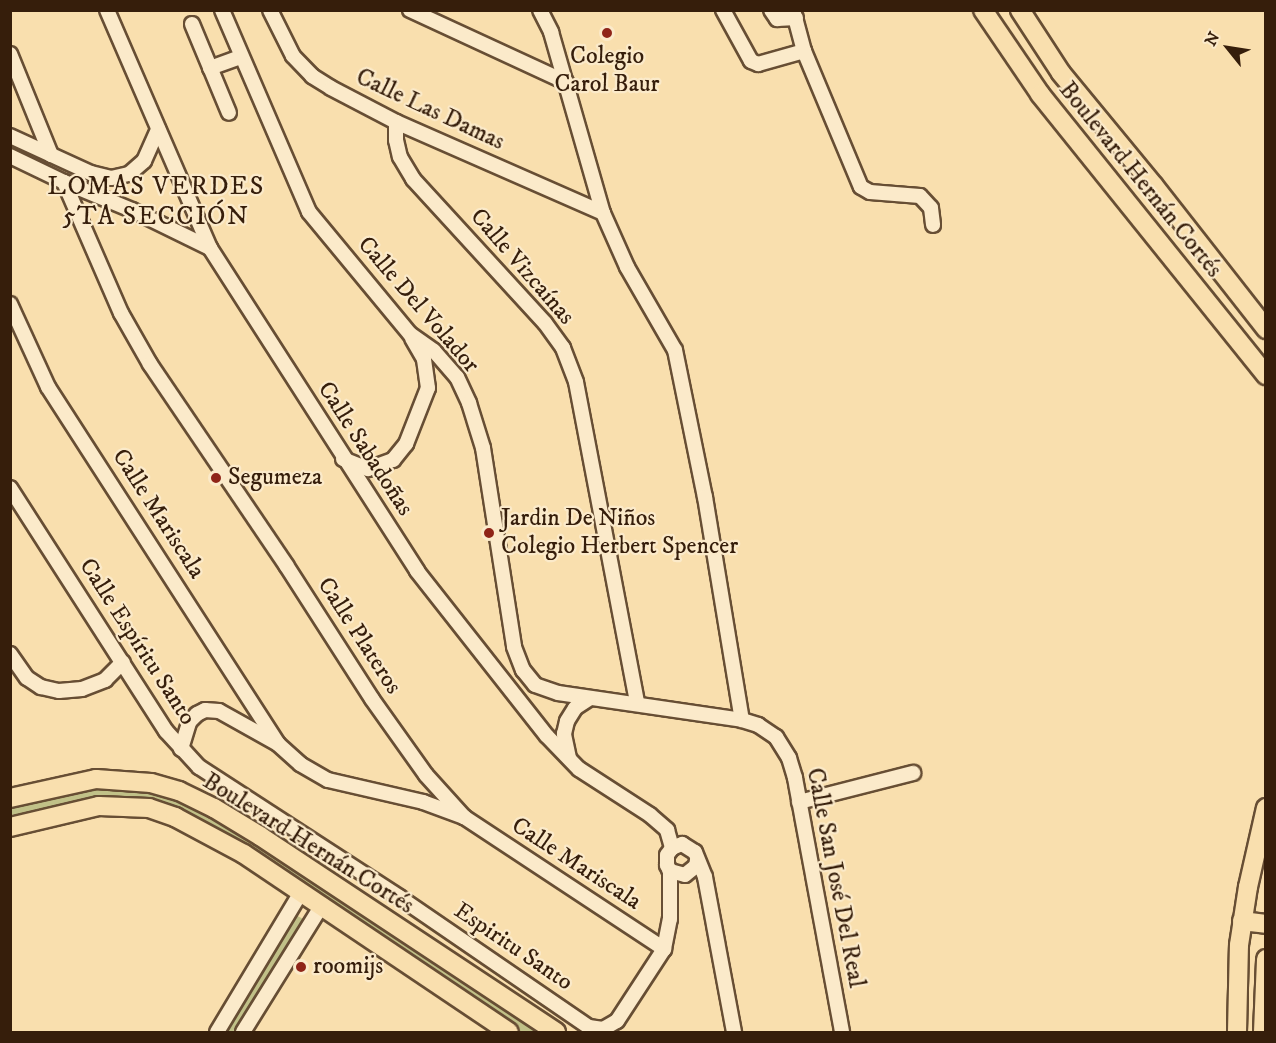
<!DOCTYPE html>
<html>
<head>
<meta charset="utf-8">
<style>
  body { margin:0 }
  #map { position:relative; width:1276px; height:1043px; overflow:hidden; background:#f9dfae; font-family:"IM FELL DW Pica",serif }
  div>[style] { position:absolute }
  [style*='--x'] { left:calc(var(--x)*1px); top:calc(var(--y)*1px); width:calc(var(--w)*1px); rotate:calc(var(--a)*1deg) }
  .green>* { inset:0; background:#c1c188 }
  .roads { filter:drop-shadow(2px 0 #674e34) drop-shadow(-2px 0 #674e34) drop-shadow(0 2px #674e34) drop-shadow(0 -2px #674e34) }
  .minor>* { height:14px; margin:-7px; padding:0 7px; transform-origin:7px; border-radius:7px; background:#fbeaca }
  .major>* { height:18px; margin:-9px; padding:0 9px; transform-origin:9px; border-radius:9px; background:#f9dfae }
  .dots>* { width:16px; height:16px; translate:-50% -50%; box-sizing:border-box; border:3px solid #fbeaca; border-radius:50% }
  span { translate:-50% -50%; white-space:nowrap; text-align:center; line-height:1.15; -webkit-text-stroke:4.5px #fbeaca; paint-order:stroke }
  .poi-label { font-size:24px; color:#361e0b }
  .left { translate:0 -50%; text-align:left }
  .street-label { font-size:24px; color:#361e0b }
  .neighbourhood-label { font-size:26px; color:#361e0b; letter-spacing:1.5px }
  .frame { position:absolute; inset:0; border:12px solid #361e0b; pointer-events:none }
  .north { position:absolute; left:1198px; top:18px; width:60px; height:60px; -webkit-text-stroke:4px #fbeaca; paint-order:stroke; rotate:300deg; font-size:16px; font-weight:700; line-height:24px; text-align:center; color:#361e0b }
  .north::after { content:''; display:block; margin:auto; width:21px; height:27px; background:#361e0b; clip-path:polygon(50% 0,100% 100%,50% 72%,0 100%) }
</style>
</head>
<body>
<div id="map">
  <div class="green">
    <i style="clip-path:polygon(119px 782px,213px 810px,553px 1032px,516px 1032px,247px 848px,93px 800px,11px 815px,11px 802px)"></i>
    <i style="clip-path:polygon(292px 913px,305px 920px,239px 1032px,223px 1032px)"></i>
  </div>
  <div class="roads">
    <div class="minor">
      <i style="--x:107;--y:10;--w:259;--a:66.6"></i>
      <i style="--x:210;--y:248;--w:384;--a:57.3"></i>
      <i style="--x:417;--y:571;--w:210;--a:51.8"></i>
      <i style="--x:547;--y:736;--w:46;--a:45.9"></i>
      <i style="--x:579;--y:769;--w:85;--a:32.9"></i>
      <i style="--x:650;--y:815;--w:23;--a:41"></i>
      <i style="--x:667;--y:830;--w:19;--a:74"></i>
      <i style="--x:222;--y:10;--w:220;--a:66.7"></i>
      <i style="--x:309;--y:212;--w:158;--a:50.4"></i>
      <i style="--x:410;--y:334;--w:29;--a:35"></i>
      <i style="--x:434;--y:351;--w:35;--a:49"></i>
      <i style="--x:457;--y:377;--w:29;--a:65"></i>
      <i style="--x:469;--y:403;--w:47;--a:72.7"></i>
      <i style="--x:483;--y:448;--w:201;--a:81.1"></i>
      <i style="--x:514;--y:647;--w:25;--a:69"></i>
      <i style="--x:523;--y:670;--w:19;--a:51"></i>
      <i style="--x:535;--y:685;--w:24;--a:19"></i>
      <i style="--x:558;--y:693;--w:186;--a:8.3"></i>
      <i style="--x:742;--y:720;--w:17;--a:17"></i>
      <i style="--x:758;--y:725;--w:22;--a:34"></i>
      <i style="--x:776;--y:737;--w:25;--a:58"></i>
      <i style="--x:789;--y:758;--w:21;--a:73"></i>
      <i style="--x:795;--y:778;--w:258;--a:79.5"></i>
      <i style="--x:270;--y:10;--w:51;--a:63.4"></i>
      <i style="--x:293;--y:56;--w:28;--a:46"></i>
      <i style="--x:312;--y:76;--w:22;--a:32"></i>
      <i style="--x:331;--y:88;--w:73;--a:27.6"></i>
      <i style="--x:396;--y:122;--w:226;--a:23.7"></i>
      <i style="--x:410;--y:10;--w:172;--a:24.8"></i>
      <i style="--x:540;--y:10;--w:25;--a:63"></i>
      <i style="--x:551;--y:32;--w:188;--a:74"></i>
      <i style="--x:603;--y:213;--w:59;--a:66"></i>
      <i style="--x:627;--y:267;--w:96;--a:60"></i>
      <i style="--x:675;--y:350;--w:150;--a:78.5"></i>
      <i style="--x:705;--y:497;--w:226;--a:80.6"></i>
      <i style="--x:723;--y:10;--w:58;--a:61.2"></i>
      <i style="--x:751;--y:61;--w:8;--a:23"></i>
      <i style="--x:758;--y:64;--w:48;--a:-15.8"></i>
      <i style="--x:771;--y:10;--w:11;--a:56"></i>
      <i style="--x:777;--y:19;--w:19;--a:-3"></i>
      <i style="--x:793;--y:10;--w:42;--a:75"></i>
      <i style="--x:804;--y:51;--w:147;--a:67.3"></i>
      <i style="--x:861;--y:187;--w:10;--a:29"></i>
      <i style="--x:870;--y:192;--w:50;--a:4.6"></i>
      <i style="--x:920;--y:196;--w:16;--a:47"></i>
      <i style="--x:931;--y:208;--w:17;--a:83"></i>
      <i style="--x:192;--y:24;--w:96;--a:67.4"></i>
      <i style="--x:10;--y:54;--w:109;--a:67.9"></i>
      <i style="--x:210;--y:68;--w:32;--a:-20"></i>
      <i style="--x:396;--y:122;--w:18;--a:90"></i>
      <i style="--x:396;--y:140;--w:17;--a:77"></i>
      <i style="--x:400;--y:157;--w:26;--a:59"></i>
      <i style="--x:413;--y:179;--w:195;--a:47.5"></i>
      <i style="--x:545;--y:323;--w:31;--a:54"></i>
      <i style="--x:563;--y:348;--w:36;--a:69"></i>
      <i style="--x:576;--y:382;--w:327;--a:79.2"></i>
      <i style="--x:10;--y:136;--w:89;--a:24.6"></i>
      <i style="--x:91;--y:173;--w:21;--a:14"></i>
      <i style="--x:111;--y:178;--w:18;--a:-13"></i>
      <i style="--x:129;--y:174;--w:20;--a:-41"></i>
      <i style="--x:144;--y:161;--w:35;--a:-66"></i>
      <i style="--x:10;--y:156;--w:60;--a:25.7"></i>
      <i style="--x:64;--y:182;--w:74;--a:22.4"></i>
      <i style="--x:132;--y:210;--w:87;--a:26"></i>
      <i style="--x:64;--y:182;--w:143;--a:66.5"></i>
      <i style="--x:121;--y:313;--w:59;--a:60.4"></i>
      <i style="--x:150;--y:364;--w:243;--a:55.9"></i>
      <i style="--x:286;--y:565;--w:159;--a:57.3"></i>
      <i style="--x:372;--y:699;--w:93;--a:54.6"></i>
      <i style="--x:426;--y:775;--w:57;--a:47.9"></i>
      <i style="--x:10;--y:304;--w:91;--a:65.4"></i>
      <i style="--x:48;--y:387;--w:423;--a:57.2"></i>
      <i style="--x:343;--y:459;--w:27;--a:22"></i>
      <i style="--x:368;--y:469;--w:27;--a:-20"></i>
      <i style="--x:393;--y:460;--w:21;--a:-51"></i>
      <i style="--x:406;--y:444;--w:60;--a:-68.6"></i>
      <i style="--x:428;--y:388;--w:29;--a:-98"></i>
      <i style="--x:424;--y:359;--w:24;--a:-120"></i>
      <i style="--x:10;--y:488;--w:289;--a:57.3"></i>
      <i style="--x:166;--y:731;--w:49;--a:47.5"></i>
      <i style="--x:199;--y:767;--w:239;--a:33"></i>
      <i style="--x:399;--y:897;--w:230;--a:34.4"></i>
      <i style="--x:589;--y:1027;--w:14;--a:8"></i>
      <i style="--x:603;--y:1029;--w:16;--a:-30"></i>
      <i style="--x:617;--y:1021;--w:86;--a:-56.9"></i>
      <i style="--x:664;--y:949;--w:31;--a:-79"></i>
      <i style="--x:670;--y:919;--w:48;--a:-90"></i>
      <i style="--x:10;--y:654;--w:29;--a:55"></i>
      <i style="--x:27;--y:678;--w:17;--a:33"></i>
      <i style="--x:41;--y:687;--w:18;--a:13"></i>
      <i style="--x:59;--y:691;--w:23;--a:-5"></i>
      <i style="--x:82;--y:689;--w:25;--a:-21"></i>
      <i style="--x:105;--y:680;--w:25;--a:-45"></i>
      <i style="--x:181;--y:749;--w:28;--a:-73"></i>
      <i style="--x:189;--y:722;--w:11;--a:-45"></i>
      <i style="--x:197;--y:714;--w:9;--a:-27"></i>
      <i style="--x:205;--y:710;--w:14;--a:4"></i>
      <i style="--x:219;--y:711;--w:68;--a:29.2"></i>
      <i style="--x:278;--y:744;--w:30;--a:42"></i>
      <i style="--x:300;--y:764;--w:32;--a:30"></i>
      <i style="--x:328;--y:780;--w:98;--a:13"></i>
      <i style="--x:423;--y:802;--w:44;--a:20.1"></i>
      <i style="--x:464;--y:817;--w:240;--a:33.4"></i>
      <i style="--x:569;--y:758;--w:25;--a:-102"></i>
      <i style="--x:564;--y:734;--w:13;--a:-77"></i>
      <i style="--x:567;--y:721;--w:15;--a:-58"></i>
      <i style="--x:575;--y:708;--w:17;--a:-33"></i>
      <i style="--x:799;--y:802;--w:118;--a:-14.3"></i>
      <i style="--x:697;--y:860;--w:6;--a:99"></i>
      <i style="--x:696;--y:866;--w:14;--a:141"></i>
      <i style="--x:685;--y:875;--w:16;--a:-165"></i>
      <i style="--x:670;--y:871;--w:7;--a:-117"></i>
      <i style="--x:667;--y:865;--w:10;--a:-90"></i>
      <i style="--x:667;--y:855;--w:9;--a:-54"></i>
      <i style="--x:672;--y:848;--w:11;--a:-22"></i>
      <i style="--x:682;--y:844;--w:15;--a:32"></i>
      <i style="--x:695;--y:852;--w:27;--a:68"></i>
      <i style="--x:705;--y:877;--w:158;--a:79.4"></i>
      <i style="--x:217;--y:1032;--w:163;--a:-59"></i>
      <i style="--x:243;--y:1032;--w:150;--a:-58.1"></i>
    </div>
    <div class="major">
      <i style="--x:983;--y:10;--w:102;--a:55.8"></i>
      <i style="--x:1040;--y:94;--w:361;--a:51.2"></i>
      <i style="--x:1020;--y:10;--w:75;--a:56.9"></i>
      <i style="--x:1061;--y:73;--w:146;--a:50.5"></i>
      <i style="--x:1154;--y:186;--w:182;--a:51.9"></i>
      <i style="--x:10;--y:798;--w:88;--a:-12.5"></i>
      <i style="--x:96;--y:779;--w:55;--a:4.2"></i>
      <i style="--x:151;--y:783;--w:29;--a:16"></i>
      <i style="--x:179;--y:791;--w:39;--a:26"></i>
      <i style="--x:214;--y:808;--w:54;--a:31.3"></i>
      <i style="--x:260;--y:836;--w:355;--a:33.5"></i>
      <i style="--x:10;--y:827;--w:91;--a:-13.3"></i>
      <i style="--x:99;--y:806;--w:50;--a:2.3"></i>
      <i style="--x:149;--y:808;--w:28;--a:19"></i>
      <i style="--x:175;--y:817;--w:78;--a:28.2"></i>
      <i style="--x:244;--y:854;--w:319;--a:33.9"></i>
      <i style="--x:1242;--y:921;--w:24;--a:7"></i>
      <i style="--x:1237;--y:1032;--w:87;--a:-88.7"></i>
      <i style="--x:1239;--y:945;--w:59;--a:-81.2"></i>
      <i style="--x:1248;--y:887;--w:81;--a:-77.2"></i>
      <i style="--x:1263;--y:1032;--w:73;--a:-87.6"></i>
    </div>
  </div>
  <div class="dots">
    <i style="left:607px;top:33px;background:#8f2418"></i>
    <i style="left:216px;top:478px;background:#8f2418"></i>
    <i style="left:489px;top:533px;background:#8f2418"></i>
    <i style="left:301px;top:967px;background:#8f2418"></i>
  </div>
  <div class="poi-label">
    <span style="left:607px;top:71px">Colegio<br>Carol Baur</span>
    <span class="left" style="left:228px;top:478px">Segumeza</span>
    <span class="left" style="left:501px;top:533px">Jardin De Niños<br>Colegio Herbert Spencer</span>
    <span class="left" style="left:313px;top:967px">roomijs</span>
  </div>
  <div class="street-label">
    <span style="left:430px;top:110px;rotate:25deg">Calle Las Damas</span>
    <span style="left:1140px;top:180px;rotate:51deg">Boulevard Hernán Cortés</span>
    <span style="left:522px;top:267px;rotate:49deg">Calle Vizcaínas</span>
    <span style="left:418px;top:305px;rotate:49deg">Calle Del Volador</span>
    <span style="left:365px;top:449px;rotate:57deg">Calle Sabadoñas</span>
    <span style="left:158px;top:514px;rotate:57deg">Calle Mariscala</span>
    <span style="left:359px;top:636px;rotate:57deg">Calle Plateros</span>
    <span style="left:137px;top:642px;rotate:57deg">Calle Espíritu Santo</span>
    <span style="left:308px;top:844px;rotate:32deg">Boulevard Hernán Cortés</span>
    <span style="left:576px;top:864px;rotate:33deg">Calle Mariscala</span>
    <span style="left:835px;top:878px;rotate:79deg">Calle San José Del Real</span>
    <span style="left:513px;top:947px;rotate:34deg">Espiritu Santo</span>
  </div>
  <div class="neighbourhood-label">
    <span style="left:156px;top:202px">LOMAS VERDES<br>5TA SECCIÓN</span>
  </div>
  <div class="frame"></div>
  <div class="north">N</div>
</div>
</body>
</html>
